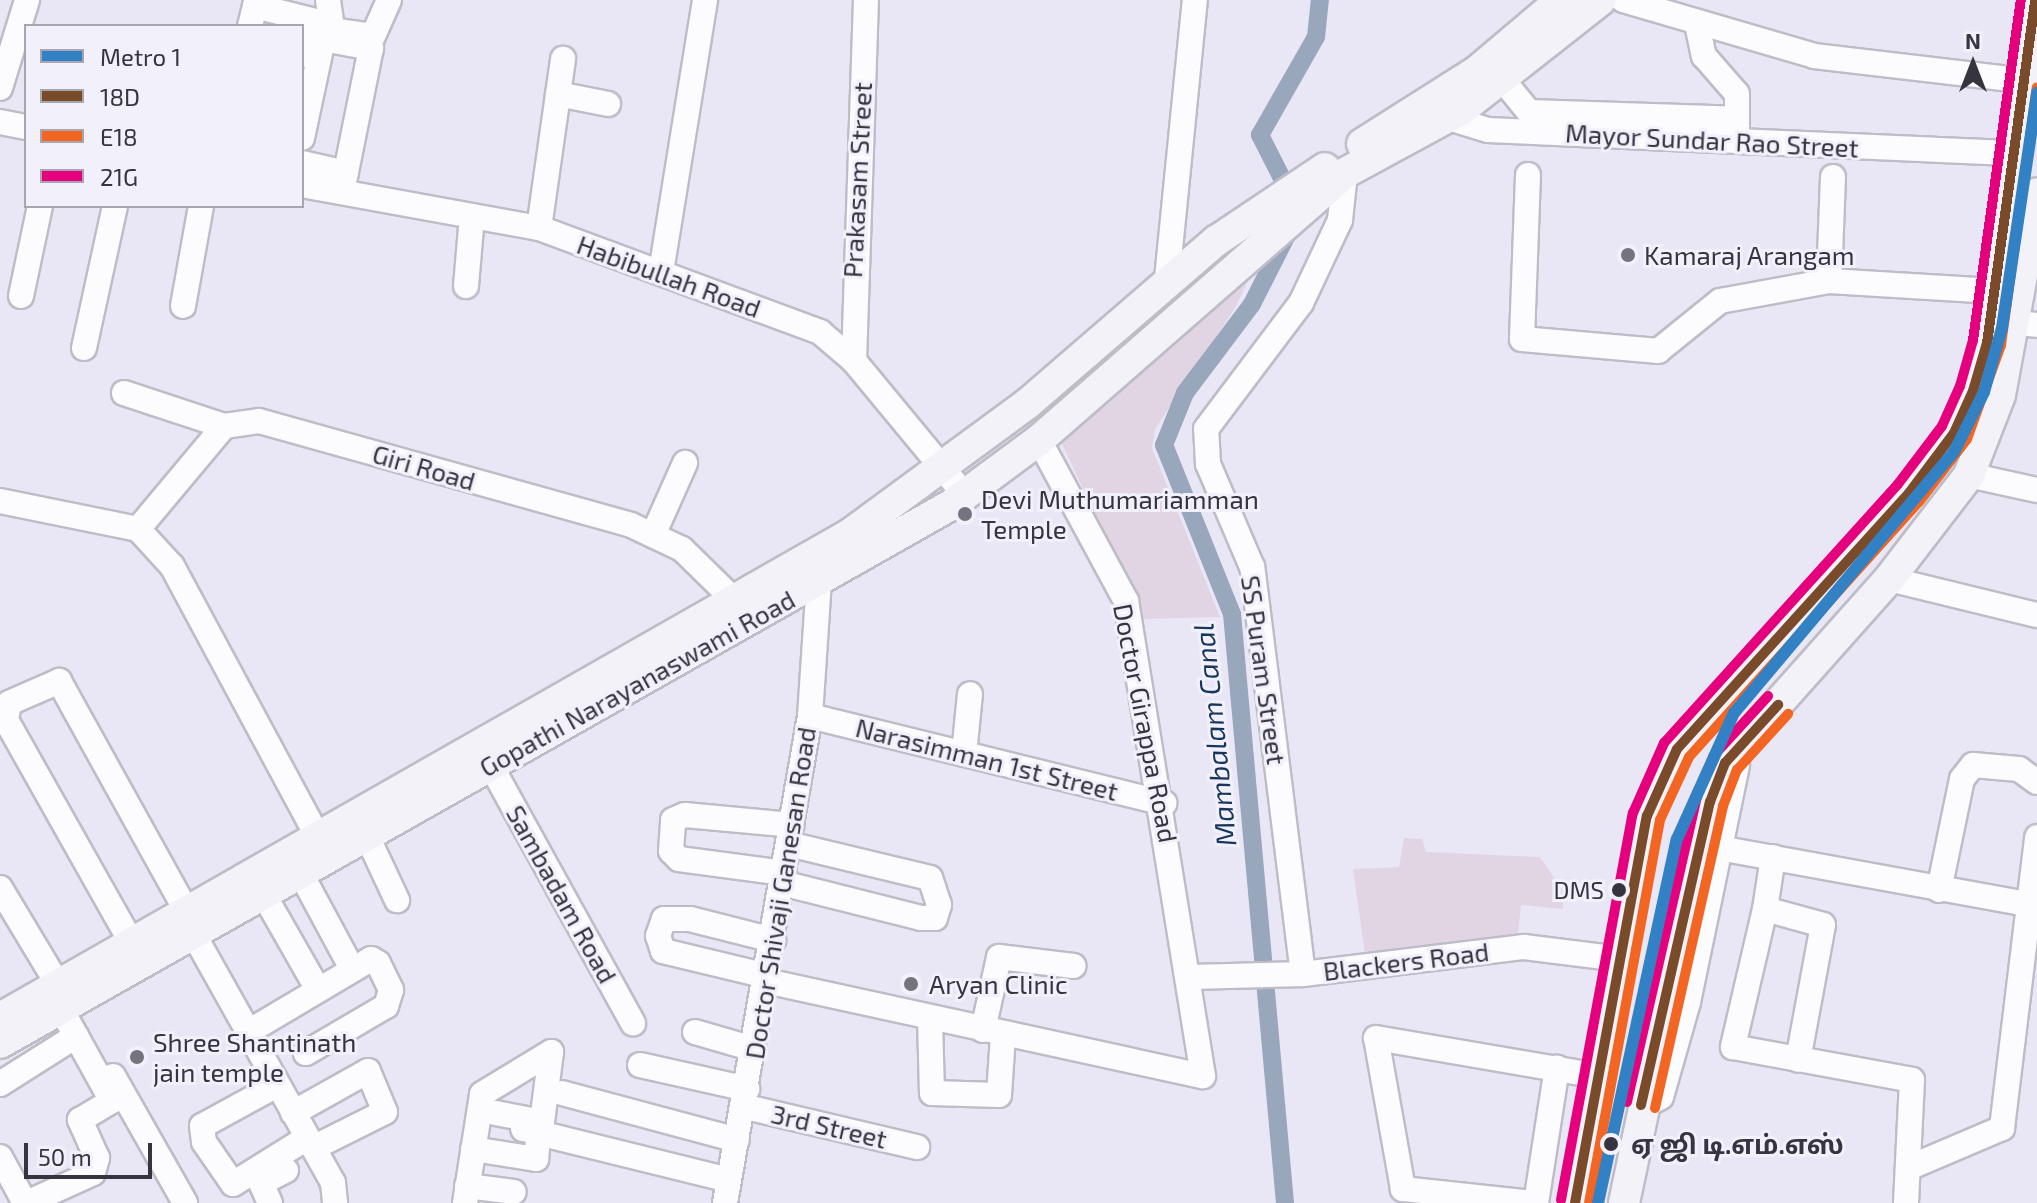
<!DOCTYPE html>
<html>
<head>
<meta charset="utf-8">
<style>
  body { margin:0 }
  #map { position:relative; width:2037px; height:1203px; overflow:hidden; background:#e9e7f5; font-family:"Exo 2","Noto Sans Tamil",sans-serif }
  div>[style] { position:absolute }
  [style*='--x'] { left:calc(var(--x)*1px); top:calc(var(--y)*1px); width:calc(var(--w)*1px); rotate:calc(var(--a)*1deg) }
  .green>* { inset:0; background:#e1d5e3 }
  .canal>* { height:18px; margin:-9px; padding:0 9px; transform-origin:9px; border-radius:9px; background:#98a7bc }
  .roads { filter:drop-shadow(2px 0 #bebdc7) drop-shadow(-2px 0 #bebdc7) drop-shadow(0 2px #bebdc7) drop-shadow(0 -2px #bebdc7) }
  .minor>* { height:24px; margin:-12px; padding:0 12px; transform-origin:12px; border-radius:12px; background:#fcfbfe }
  .major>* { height:30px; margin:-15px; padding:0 15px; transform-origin:15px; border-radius:15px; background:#f2f2f8 }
  .bus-1>* { height:10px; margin:-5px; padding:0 5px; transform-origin:5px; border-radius:5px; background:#7a4b2a }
  .bus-2>* { height:10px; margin:-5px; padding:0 5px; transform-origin:5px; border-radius:5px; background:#f26522 }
  .bus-3>* { height:10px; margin:-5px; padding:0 5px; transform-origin:5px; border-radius:5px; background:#e5007d }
  .metro-1>* { height:12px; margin:-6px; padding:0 6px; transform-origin:6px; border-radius:6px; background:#3281c4 }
  .dots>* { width:22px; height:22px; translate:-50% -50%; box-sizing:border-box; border:4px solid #f2f0fb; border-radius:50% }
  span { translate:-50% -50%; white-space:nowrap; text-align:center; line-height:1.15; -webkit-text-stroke:6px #f2f0fb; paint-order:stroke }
  .bus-label { font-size:24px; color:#36343e }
  .right { translate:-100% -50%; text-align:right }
  .street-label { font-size:26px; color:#36343e }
  .poi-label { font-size:26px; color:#36343e }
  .left { translate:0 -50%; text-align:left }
  .stop-label { font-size:26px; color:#36343e; font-weight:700 }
  .water-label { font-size:28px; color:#16365b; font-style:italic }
  .legend { position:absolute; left:24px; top:24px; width:280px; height:184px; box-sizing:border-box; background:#f2f0fb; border:2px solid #a7a5af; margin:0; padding:10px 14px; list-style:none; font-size:24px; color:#36343e }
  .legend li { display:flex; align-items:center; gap:16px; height:40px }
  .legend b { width:40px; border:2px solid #a7a5af }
  .north { position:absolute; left:1933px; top:24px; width:80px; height:80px; -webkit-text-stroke:6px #f2f0fb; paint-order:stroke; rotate:0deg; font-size:22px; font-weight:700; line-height:32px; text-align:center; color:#36343e }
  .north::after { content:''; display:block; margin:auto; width:28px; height:36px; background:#36343e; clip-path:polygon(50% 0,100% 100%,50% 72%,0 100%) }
  .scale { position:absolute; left:24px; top:1143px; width:128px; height:36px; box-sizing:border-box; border:4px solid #36343e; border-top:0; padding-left:10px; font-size:24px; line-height:28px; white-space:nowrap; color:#36343e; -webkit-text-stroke:6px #f2f0fb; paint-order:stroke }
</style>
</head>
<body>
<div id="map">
  <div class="green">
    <i style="clip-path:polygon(1264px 248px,1235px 308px,1155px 429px,1152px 448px,1220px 617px,1144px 619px,1057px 433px)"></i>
    <i style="clip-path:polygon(1404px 838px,1422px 839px,1426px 852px,1540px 857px,1563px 891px,1563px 909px,1521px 905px,1517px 943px,1366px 961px,1353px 869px,1399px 867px)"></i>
  </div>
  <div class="canal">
    <i style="--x:1292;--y:198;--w:71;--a:-116.9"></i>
    <i style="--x:1260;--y:135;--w:113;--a:-60.3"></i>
    <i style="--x:1316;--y:37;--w:37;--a:-84"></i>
    <i style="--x:1285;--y:1203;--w:591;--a:-95.14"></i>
    <i style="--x:1232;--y:614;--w:182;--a:-111.9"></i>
    <i style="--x:1164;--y:445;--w:56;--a:-68"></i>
    <i style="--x:1185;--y:393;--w:111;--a:-53"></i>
    <i style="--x:1252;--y:304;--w:82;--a:-63.1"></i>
  </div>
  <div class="roads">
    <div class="minor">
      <i style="--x:328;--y:0;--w:30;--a:82"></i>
      <i style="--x:332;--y:30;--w:41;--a:8.3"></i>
      <i style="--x:373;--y:36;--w:39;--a:-66"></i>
      <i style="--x:1623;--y:0;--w:199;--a:16.3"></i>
      <i style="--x:1814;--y:56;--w:205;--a:6.7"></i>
      <i style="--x:1697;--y:24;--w:33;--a:78"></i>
      <i style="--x:1704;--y:56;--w:50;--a:49"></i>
      <i style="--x:1737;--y:94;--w:40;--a:90"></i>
      <i style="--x:250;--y:26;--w:21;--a:-76"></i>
      <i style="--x:255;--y:6;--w:62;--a:14"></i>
      <i style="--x:315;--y:21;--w:35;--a:103"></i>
      <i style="--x:1502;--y:79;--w:43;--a:50.7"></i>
      <i style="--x:1529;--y:112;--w:207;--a:1.9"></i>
      <i style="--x:0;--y:88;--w:92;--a:-72.9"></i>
      <i style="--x:558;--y:94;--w:51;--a:11.3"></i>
      <i style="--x:1439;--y:115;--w:51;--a:17"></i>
      <i style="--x:1488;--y:130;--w:522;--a:2.53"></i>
      <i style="--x:0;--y:122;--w:26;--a:11"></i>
      <i style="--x:302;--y:138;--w:101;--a:-78"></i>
      <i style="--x:323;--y:39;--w:49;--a:10.6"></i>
      <i style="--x:371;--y:48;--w:147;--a:101.4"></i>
      <i style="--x:302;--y:163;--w:45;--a:12.8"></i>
      <i style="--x:1528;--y:175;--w:164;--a:92.1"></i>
      <i style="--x:1522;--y:339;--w:137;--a:5"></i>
      <i style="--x:1658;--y:351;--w:80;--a:-38.9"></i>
      <i style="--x:1720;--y:301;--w:111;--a:-10.4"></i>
      <i style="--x:1833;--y:177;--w:104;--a:92.2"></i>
      <i style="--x:1829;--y:281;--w:165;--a:3.5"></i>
      <i style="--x:302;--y:185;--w:241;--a:10.3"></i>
      <i style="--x:539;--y:228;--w:300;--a:20.3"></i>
      <i style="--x:820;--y:332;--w:45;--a:40.5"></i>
      <i style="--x:854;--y:361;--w:174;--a:50.4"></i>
      <i style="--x:539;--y:228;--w:171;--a:-81.9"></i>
      <i style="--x:661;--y:272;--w:276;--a:-80.8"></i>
      <i style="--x:1167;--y:279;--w:280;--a:-84.3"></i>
      <i style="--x:466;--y:286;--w:70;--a:-85.1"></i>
      <i style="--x:21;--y:296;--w:92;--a:-78.1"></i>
      <i style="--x:183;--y:306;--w:102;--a:-79.8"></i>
      <i style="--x:2015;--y:323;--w:22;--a:5"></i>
      <i style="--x:84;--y:348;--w:145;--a:-77.7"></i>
      <i style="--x:854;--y:361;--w:361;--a:-88.1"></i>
      <i style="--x:124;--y:393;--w:105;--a:18.3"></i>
      <i style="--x:1969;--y:475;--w:70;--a:12.4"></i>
      <i style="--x:0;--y:501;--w:141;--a:11.5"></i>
      <i style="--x:138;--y:529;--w:50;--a:47.4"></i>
      <i style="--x:172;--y:566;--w:323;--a:61.7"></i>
      <i style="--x:138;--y:529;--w:134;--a:-50.1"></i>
      <i style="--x:224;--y:426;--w:35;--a:-8"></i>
      <i style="--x:259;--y:421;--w:386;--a:15.6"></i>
      <i style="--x:631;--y:525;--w:56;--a:25.2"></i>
      <i style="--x:682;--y:549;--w:69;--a:44.4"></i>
      <i style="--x:653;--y:535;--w:79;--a:-66"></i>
      <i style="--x:1889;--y:579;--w:152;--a:13.7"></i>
      <i style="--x:810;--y:716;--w:365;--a:13.8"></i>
      <i style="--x:964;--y:754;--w:60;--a:-84.3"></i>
      <i style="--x:491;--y:766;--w:294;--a:61.1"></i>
      <i style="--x:367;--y:836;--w:71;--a:64.9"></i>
      <i style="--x:1719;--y:848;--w:323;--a:10.3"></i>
      <i style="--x:1773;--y:857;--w:53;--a:98.7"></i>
      <i style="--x:1765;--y:909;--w:60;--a:15.4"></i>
      <i style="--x:1823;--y:925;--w:137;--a:100.5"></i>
      <i style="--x:784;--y:873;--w:106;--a:-172.4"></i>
      <i style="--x:679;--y:859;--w:11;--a:-135"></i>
      <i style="--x:671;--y:851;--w:31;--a:-86"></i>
      <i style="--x:673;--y:820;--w:13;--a:-23"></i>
      <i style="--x:685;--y:815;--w:107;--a:5.3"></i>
      <i style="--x:301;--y:874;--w:101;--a:61.7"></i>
      <i style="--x:782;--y:883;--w:143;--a:14.1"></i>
      <i style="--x:921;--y:918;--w:14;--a:0"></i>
      <i style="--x:935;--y:918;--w:14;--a:-73"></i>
      <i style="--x:939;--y:905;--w:28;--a:-108"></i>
      <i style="--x:930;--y:878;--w:146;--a:-166.5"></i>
      <i style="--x:0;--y:888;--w:111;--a:59"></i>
      <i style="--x:1939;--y:890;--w:113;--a:-78.3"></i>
      <i style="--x:1962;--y:779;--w:18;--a:-52"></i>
      <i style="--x:1973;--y:765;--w:46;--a:5"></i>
      <i style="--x:2019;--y:769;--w:22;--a:36"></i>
      <i style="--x:264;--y:895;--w:97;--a:60.3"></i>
      <i style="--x:1765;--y:909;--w:142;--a:103.1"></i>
      <i style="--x:1733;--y:1047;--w:182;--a:10.4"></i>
      <i style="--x:1912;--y:1080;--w:123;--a:92.8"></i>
      <i style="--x:194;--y:935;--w:284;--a:60.7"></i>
      <i style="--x:333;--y:1183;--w:20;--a:84"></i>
      <i style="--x:130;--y:940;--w:253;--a:-119.4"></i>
      <i style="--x:6;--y:720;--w:17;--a:-80"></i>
      <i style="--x:9;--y:703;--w:55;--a:-23.7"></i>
      <i style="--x:59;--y:681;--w:260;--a:61"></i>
      <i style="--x:1303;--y:974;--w:410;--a:-97.1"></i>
      <i style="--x:1252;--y:567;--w:112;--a:-113.1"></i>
      <i style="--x:1208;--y:464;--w:35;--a:-93"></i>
      <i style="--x:1206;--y:429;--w:158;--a:-53"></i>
      <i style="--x:1301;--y:303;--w:92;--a:-64.8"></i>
      <i style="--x:1340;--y:220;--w:47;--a:-83.9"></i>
      <i style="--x:767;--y:976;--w:107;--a:-166.5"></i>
      <i style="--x:663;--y:951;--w:16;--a:-108"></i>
      <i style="--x:658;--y:936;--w:18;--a:-71"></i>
      <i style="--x:664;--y:919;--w:26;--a:0"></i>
      <i style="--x:690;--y:919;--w:86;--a:14.2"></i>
      <i style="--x:1191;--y:977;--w:112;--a:-1.5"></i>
      <i style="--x:1303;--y:974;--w:223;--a:-7"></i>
      <i style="--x:1524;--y:947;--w:97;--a:7.1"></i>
      <i style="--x:766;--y:981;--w:447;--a:12.3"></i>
      <i style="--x:1203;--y:1076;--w:481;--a:-99.2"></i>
      <i style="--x:1126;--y:601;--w:183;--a:-118.4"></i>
      <i style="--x:930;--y:1018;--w:75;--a:88.5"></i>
      <i style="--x:932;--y:1093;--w:67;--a:1.7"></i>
      <i style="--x:999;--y:1095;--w:61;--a:-86.2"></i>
      <i style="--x:983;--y:1030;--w:75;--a:-77.6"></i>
      <i style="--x:999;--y:957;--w:75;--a:6.9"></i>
      <i style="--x:248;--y:1032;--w:143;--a:-30.7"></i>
      <i style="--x:371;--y:959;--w:8;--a:30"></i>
      <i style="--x:378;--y:963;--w:30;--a:64"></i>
      <i style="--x:391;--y:990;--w:17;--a:107"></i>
      <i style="--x:386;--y:1006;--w:93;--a:149.6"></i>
      <i style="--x:695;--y:1032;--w:61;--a:16.1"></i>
      <i style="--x:640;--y:1065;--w:110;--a:12.6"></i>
      <i style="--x:113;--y:1076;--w:146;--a:60.4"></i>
      <i style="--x:0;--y:1084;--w:90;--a:-32.3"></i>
      <i style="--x:277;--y:1085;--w:85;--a:151.3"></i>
      <i style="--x:202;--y:1126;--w:16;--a:83"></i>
      <i style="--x:204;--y:1142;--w:51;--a:55.4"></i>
      <i style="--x:233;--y:1184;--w:87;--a:-31.9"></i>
      <i style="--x:562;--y:1093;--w:181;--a:15"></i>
      <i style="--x:742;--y:1106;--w:180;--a:13.2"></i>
      <i style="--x:1644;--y:1106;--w:19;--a:-28"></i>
      <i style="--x:1661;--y:1097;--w:99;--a:-74.1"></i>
      <i style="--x:1688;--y:1002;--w:241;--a:-78.3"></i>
      <i style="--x:293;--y:1113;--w:86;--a:-29.2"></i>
      <i style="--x:368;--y:1071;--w:44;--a:67.5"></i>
      <i style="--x:385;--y:1112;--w:80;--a:153.4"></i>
      <i style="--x:551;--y:1136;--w:183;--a:13.9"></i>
      <i style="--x:473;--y:1149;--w:64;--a:9"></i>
      <i style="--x:536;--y:1159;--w:28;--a:-84"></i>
      <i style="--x:539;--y:1131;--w:16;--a:-173"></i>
      <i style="--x:0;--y:1157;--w:52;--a:61.5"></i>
      <i style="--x:1913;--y:1166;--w:97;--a:-23.1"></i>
      <i style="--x:2002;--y:1128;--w:293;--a:-83.1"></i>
      <i style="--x:467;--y:1186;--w:47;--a:7.3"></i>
      <i style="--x:27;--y:1203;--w:72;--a:-24.4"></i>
      <i style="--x:93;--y:1173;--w:16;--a:-75"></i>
      <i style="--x:97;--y:1158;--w:42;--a:-114.1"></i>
      <i style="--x:80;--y:1120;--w:37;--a:-31"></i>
      <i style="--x:112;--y:1101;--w:107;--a:-119"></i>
      <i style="--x:270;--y:1203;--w:22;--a:-114"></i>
      <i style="--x:261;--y:1183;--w:28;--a:-27"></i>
      <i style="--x:465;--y:1203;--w:110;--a:-81.1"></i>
      <i style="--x:482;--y:1094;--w:81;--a:-31.3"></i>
      <i style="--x:551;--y:1052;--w:71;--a:97.3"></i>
      <i style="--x:542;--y:1122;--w:63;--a:-169"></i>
      <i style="--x:725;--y:1203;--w:494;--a:-80.1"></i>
      <i style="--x:810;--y:716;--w:135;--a:-86.2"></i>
      <i style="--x:819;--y:581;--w:15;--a:-113"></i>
      <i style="--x:1532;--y:1203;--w:130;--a:-173.8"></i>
      <i style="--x:1403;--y:1189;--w:153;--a:-100.1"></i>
      <i style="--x:1376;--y:1038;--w:226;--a:9.7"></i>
      <i style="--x:1536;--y:1203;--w:137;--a:-81.2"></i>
    </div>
    <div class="major">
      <i style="--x:1362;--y:144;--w:136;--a:-32.4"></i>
      <i style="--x:1477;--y:71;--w:110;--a:-40.2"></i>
      <i style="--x:0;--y:1018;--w:978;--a:-29.66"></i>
      <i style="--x:850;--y:534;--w:220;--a:-36.3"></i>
      <i style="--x:1027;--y:404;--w:250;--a:-40.8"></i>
      <i style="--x:1216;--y:241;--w:131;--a:-33.8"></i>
      <i style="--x:0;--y:1043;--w:1093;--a:-29.5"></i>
      <i style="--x:951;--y:505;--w:109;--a:-36.5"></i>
      <i style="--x:1039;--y:440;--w:406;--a:-41.1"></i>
      <i style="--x:1345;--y:173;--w:132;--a:-28.5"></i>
      <i style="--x:1461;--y:110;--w:178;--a:-38.2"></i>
      <i style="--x:1575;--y:1203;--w:394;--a:-79.5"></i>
      <i style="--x:1647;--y:816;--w:73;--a:-65.9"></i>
      <i style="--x:1677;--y:749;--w:345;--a:-47.8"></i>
      <i style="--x:1909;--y:493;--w:75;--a:-53.1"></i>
      <i style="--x:1954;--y:433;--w:46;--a:-65.7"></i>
      <i style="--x:1973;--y:391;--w:50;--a:-73.7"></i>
      <i style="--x:1987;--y:343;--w:346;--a:-82"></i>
      <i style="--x:1624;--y:1203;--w:374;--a:-78.1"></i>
      <i style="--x:1701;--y:837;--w:78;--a:-72"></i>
      <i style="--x:1725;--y:763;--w:246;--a:-48.3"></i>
      <i style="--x:1889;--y:579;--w:131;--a:-52.4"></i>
      <i style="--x:1969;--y:475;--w:86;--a:-68.8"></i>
      <i style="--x:2000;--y:395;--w:205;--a:-79.6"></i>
    </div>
  </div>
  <div class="bus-1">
    <i style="--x:1641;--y:1105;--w:311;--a:-77.2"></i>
    <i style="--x:1710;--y:802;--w:42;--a:-69"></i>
    <i style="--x:1725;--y:763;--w:79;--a:-47.6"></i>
    <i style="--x:1575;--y:1203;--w:394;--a:-79.5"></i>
    <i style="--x:1647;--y:816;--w:73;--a:-65.9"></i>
    <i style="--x:1677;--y:749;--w:345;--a:-47.8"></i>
    <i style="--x:1909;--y:493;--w:75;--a:-53.1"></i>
    <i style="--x:1954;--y:433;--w:46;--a:-65.7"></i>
    <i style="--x:1973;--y:391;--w:50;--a:-73.7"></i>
    <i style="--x:1987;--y:343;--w:346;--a:-82"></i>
  </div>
  <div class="bus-2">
    <i style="--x:1655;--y:1108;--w:310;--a:-77.3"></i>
    <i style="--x:1723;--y:806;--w:39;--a:-69"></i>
    <i style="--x:1737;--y:770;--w:76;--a:-47.7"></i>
    <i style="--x:1589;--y:1203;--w:390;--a:-79.5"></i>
    <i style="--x:1660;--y:820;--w:69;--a:-65.3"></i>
    <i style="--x:1689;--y:757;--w:343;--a:-48"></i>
    <i style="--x:1919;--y:502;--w:79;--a:-52.7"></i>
    <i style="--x:1967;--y:439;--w:100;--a:-70.1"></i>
    <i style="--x:2001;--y:345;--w:260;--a:-82.1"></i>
  </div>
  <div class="bus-3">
    <i style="--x:1627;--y:1102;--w:313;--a:-77.1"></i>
    <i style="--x:1697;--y:797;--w:45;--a:-68"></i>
    <i style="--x:1714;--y:755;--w:80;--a:-47.5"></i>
    <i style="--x:1561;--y:1200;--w:394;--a:-79.5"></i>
    <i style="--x:1633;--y:813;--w:77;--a:-66.1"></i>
    <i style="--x:1664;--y:743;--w:349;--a:-47.9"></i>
    <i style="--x:1898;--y:484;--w:73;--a:-52.8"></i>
    <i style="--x:1942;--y:426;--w:44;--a:-65.8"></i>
    <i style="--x:1960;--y:386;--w:48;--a:-74.2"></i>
    <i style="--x:1973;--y:340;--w:343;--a:-82"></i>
  </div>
  <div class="metro-1">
    <i style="--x:1598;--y:1203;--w:372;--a:-77.8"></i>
    <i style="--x:1677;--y:839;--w:138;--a:-65.7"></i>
    <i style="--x:1734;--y:713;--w:341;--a:-49.9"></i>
    <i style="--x:1954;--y:452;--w:67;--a:-63.4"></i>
    <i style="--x:1984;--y:392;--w:66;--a:-74.3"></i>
    <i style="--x:2002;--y:328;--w:238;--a:-81.5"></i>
  </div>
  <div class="dots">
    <i style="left:1628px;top:255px;background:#75737e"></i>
    <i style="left:965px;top:514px;background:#75737e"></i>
    <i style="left:1619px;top:890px;background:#36343e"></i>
    <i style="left:911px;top:984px;background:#75737e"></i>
    <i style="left:137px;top:1057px;background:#75737e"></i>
    <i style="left:1611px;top:1144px;background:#36343e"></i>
  </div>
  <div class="bus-label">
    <span class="right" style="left:1604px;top:890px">DMS</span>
  </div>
  <div class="street-label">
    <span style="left:1712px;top:140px;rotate:3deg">Mayor Sundar Rao Street</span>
    <span style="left:857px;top:180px;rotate:-87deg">Prakasam Street</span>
    <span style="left:669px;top:276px;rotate:20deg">Habibullah Road</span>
    <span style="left:424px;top:467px;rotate:16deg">Giri Road</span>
    <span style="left:1264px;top:670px;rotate:82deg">SS Puram Street</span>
    <span style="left:637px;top:683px;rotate:-29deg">Gopathi Narayanaswami Road</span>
    <span style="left:1146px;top:723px;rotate:79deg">Doctor Girappa Road</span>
    <span style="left:987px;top:759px;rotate:14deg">Narasimman 1st Street</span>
    <span style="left:780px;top:893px;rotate:-81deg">Doctor Shivaji Ganesan Road</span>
    <span style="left:562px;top:894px;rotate:61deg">Sambadam Road</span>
    <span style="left:1406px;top:961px;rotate:-7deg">Blackers Road</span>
    <span style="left:829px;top:1126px;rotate:13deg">3rd Street</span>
  </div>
  <div class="poi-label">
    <span class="left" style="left:1644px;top:255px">Kamaraj Arangam</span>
    <span class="left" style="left:981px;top:514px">Devi Muthumariamman<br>Temple</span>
    <span class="left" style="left:929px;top:984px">Aryan Clinic</span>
    <span class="left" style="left:153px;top:1057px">Shree Shantinath<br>jain temple</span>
  </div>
  <div class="stop-label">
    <span class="left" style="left:1631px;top:1144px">ஏ ஜி டி.எம்.எஸ்</span>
  </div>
  <div class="water-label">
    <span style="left:1214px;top:735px;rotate:-96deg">Mambalam Canal</span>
  </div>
  <ul class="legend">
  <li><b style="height:10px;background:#3281c4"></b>Metro 1</li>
  <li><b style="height:10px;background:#7a4b2a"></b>18D</li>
  <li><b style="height:10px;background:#f26522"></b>E18</li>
  <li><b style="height:10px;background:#e5007d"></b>21G</li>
  </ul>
  <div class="north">N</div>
  <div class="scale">50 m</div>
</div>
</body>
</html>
